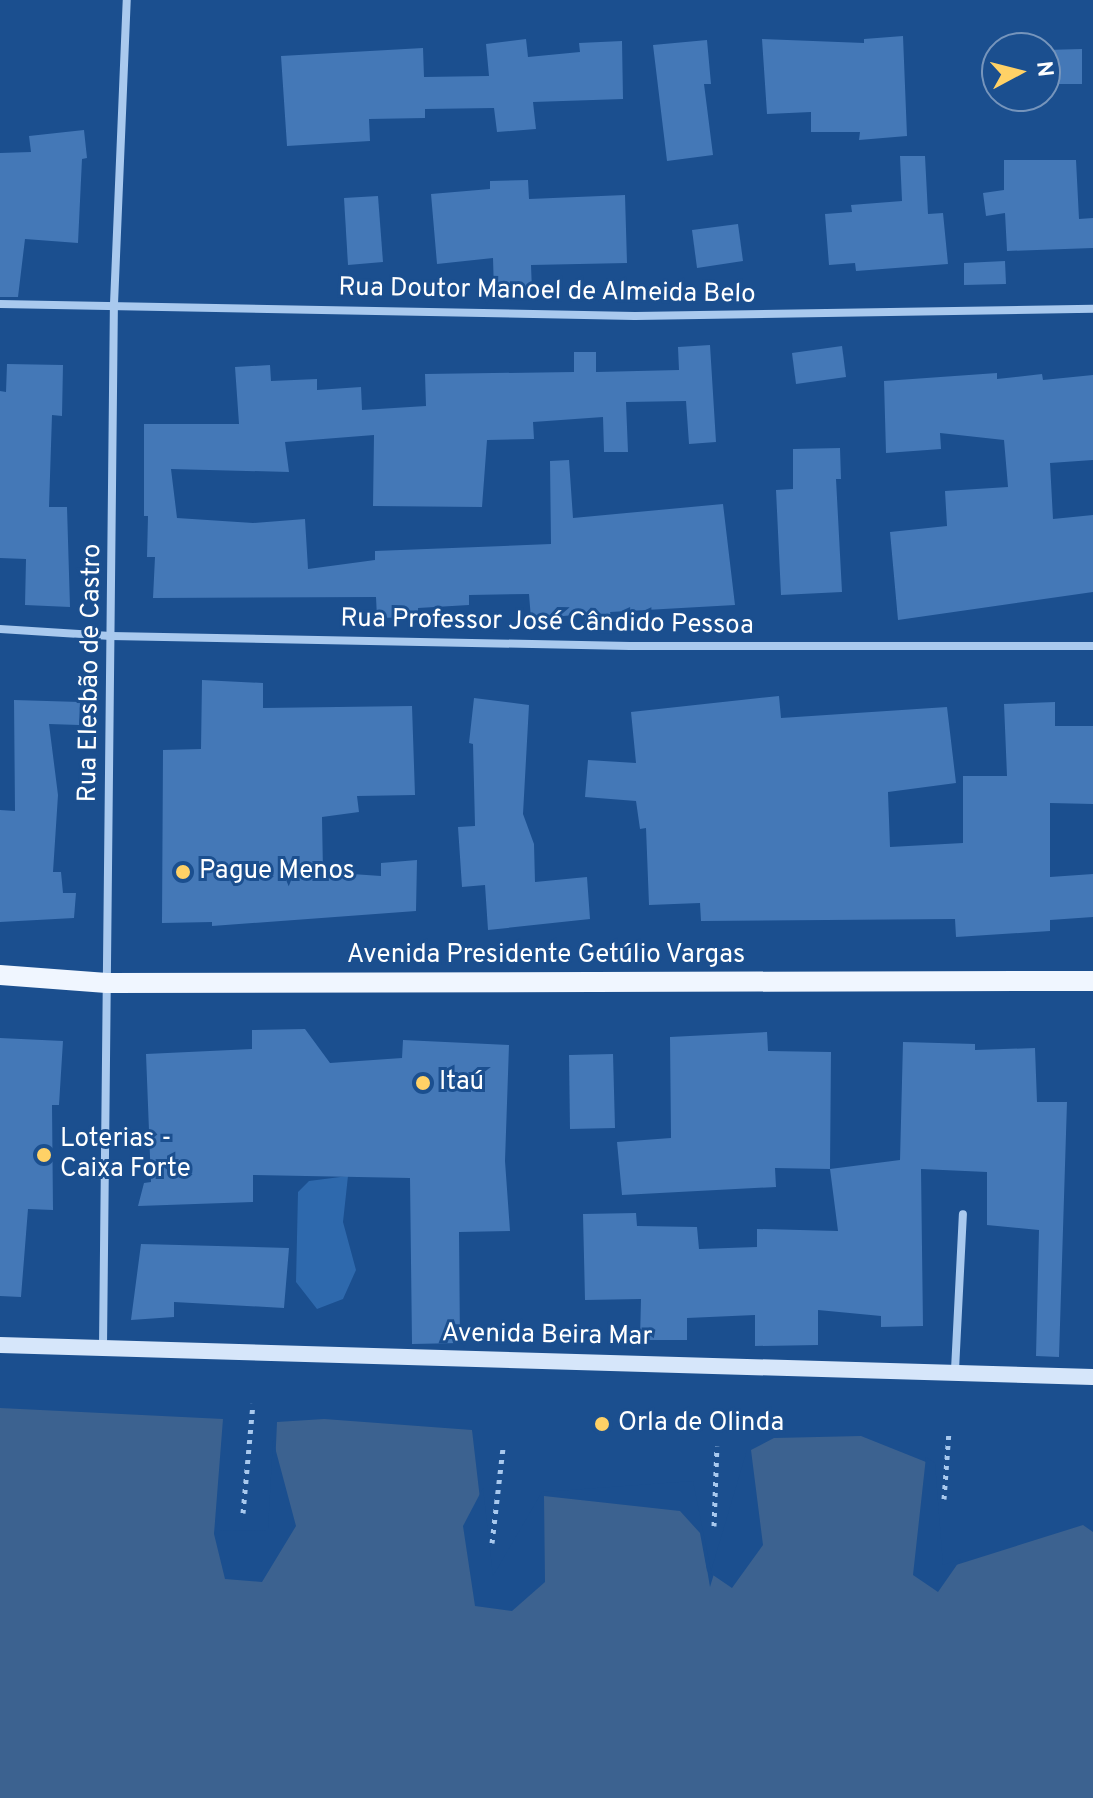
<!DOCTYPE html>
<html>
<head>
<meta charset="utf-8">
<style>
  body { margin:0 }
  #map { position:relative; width:1093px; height:1798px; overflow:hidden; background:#1b4f8f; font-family:Overpass,sans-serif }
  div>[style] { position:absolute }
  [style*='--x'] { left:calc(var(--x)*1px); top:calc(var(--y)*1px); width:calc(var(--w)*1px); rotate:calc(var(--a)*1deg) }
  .green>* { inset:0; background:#2e69ad }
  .water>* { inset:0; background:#3c6290 }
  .pier>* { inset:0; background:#1b4f8f }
  .building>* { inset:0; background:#4478b7 }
  .path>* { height:5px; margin-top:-2.5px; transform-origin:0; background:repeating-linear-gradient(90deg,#a9c9ee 0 4px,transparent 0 10px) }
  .street>* { height:8px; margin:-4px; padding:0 4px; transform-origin:4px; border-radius:4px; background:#a9c9ee }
  .secondary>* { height:16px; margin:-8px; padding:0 8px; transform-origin:8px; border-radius:8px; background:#d6e6fa }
  .primary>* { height:20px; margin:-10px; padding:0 10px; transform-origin:10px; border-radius:10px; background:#f0f6ff }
  .dots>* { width:22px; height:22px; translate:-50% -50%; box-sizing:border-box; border:4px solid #1b4f8f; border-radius:50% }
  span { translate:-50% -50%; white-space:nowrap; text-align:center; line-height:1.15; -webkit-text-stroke:6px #1b4f8f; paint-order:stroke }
  .street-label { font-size:26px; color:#fff }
  .poi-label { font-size:26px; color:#fff }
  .left { translate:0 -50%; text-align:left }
  .north { position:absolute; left:981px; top:32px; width:80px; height:80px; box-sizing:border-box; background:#1b4f8f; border:2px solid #7695bc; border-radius:50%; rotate:83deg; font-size:22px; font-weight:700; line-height:32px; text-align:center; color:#fff }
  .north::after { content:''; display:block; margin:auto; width:28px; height:36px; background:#ffd166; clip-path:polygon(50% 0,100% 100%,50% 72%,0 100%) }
</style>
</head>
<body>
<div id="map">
  <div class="green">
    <i style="clip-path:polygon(348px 1176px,343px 1222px,356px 1270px,343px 1299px,317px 1309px,296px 1282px,298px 1192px,309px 1181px)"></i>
  </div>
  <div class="water">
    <i style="clip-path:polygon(0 1408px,223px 1419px,214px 1534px,252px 1537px,272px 1533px,277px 1422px,324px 1419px,472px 1430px,490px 1585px,519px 1545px,543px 1496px,693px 1485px,710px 1587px,751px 1450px,774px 1438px,861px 1436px,931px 1464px,940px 1570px,1083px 1525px,1093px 1532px,1093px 1798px,0 1798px)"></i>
  </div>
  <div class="pier">
    <i style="clip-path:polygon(273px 1440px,296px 1526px,262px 1582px,225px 1579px,214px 1534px,219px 1520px,219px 1531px,268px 1530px)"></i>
    <i style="clip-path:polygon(747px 1450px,751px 1450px,763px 1545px,732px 1588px,707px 1571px,700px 1533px,680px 1511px,544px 1496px,545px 1582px,512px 1611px,475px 1606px,463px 1526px,483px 1488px,493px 1576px,542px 1492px,693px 1481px,711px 1571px)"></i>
    <i style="clip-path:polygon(926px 1457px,935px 1463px,943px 1565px,961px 1559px,938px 1592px,913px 1575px)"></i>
  </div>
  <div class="building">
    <i style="clip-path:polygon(903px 36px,907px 136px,859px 140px,860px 132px,811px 132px,811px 112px,767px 114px,762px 39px,864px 43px,864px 39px)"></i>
    <i style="clip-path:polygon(526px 39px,528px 57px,580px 52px,579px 43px,622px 41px,623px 99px,533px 102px,536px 129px,497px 132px,494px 108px,425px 109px,425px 118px,369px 119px,370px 141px,287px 146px,281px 56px,423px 48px,424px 77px,489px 76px,486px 44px)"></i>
    <i style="clip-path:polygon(707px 40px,711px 84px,704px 84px,713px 155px,667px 161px,653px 45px)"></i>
    <i style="clip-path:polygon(1082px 49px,1082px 84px,1045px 84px,1045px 50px)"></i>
    <i style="clip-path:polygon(84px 130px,87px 158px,82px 159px,78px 243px,25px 239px,18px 297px,0 297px,0 153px,31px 152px,29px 136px)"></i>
    <i style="clip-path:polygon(900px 156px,925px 156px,928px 214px,943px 213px,948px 264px,856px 271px,855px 263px,829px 265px,825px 214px,852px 212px,851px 205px,902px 201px)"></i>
    <i style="clip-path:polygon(1004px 160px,1076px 160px,1079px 219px,1093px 218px,1093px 248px,1007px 251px,1005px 213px,986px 216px,983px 193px,1004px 190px)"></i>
    <i style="clip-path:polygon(528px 180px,529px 199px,625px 195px,627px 263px,531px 265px,532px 291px,494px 293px,493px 258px,437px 264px,431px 194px,490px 189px,490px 181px)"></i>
    <i style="clip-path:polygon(378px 196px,383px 262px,348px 265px,344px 198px)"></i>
    <i style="clip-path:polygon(738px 224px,743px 261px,697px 268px,692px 230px)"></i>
    <i style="clip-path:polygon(1005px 261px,1006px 284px,964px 285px,964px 263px)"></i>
    <i style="clip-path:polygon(710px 345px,716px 442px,689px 444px,686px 401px,626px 402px,628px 452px,604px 452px,603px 417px,533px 422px,534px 439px,487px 440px,482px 507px,373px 506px,374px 435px,285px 442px,289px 472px,171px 469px,177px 518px,253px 523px,305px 519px,308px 569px,375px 560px,375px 551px,551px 544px,550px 461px,569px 460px,573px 518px,723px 504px,735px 605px,610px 612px,611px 616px,585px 620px,585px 614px,531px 619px,529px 594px,469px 595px,469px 605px,418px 608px,418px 617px,377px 618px,376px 597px,153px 598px,155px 557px,147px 557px,148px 516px,144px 516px,144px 424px,239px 424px,235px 367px,270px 365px,271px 381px,317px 379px,317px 390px,361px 387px,362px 410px,426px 406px,425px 374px,574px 372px,574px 352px,596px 352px,596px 372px,679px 370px,678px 347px)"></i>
    <i style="clip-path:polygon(842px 346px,846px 377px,796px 384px,792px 353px)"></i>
    <i style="clip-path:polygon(7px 364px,63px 365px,62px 416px,52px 415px,49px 507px,67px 507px,70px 607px,25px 605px,26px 559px,0 558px,0 391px,6px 392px)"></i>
    <i style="clip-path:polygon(997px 373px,997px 379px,1042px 374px,1043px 380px,1093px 375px,1093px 460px,1050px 463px,1053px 519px,1093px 515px,1093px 592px,898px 620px,890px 532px,947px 526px,945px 491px,1008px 487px,1004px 440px,940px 433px,941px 449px,886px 453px,884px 381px)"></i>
    <i style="clip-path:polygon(840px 448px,841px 479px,836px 479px,842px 592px,781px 595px,776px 490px,793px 489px,793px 449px)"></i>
    <i style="clip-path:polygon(202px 680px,263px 683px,263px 708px,412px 706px,415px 795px,357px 796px,359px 812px,322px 817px,323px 872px,381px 876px,381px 863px,417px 860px,416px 911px,212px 926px,212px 922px,162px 923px,163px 750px,201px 749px)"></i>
    <i style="clip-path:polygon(779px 696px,781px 718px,947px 707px,956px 783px,888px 792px,890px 847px,963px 843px,963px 776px,1007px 776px,1004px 704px,1055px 702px,1055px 726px,1093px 726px,1093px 804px,1050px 803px,1050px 877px,1093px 874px,1093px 917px,1050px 920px,1050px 931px,956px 937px,955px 919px,701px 921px,700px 903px,649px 905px,646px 828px,640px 829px,636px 801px,585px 797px,588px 760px,636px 763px,631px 712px)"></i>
    <i style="clip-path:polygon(474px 698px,529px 705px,523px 814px,534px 844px,535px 882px,587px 877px,590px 919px,488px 930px,485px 885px,462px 887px,458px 827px,475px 826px,473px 744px,469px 743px)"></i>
    <i style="clip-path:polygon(14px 700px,80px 702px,79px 725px,49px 724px,58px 795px,53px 872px,61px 872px,63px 893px,76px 893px,74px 918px,0 922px,0 810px,15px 811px)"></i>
    <i style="clip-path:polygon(305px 1029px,330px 1063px,402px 1058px,403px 1040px,509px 1045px,505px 1161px,510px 1231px,459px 1232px,460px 1343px,412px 1344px,410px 1178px,253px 1175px,253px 1202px,138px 1206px,144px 1183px,151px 1182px,146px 1054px,252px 1049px,252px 1030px)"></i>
    <i style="clip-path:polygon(767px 1032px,768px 1051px,831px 1052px,830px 1169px,775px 1168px,776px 1187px,622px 1195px,617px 1142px,671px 1138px,670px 1037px)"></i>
    <i style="clip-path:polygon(0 1038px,63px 1041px,59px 1105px,52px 1105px,53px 1210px,28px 1209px,21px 1297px,0 1296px)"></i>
    <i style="clip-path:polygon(903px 1042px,975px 1044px,975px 1050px,1035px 1048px,1037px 1102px,1067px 1102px,1059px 1357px,1036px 1356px,1039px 1230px,987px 1225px,987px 1172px,921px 1169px,923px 1326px,881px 1327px,881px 1316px,818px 1310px,818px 1345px,755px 1346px,755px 1315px,687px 1318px,687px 1340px,640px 1340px,641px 1299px,585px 1300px,583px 1214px,636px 1213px,637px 1226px,697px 1227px,699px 1249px,757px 1247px,757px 1229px,838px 1231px,830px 1169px,900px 1160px)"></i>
    <i style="clip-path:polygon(613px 1054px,615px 1128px,570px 1129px,569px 1055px)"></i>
    <i style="clip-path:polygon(141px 1244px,289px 1248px,284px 1308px,174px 1302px,174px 1317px,131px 1320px)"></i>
  </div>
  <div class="path">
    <i style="--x:944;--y:1499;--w:68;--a:-85.8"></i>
    <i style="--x:243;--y:1513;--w:110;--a:-84.8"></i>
    <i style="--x:714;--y:1526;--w:80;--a:-87.9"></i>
    <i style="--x:492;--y:1543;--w:96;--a:-83.4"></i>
  </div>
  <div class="street">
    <i style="--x:0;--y:304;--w:635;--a:1.08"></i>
    <i style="--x:635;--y:316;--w:458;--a:-0.9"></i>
    <i style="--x:0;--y:629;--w:111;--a:3.6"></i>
    <i style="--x:111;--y:636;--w:519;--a:1.1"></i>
    <i style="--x:630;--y:646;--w:463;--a:0"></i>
    <i style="--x:103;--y:1346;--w:1042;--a:-89.4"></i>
    <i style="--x:114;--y:304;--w:304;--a:-87.6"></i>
    <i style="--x:955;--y:1370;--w:156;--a:-87.1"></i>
  </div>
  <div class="secondary">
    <i style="--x:0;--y:1345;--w:1093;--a:1.68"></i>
  </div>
  <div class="primary">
    <i style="--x:0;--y:975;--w:107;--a:4.3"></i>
    <i style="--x:107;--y:983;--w:986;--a:-0.12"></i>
  </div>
  <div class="dots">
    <i style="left:183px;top:872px;background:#ffd166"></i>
    <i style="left:423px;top:1083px;background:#ffd166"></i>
    <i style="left:44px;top:1155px;background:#ffd166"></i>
    <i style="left:602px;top:1424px;background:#ffd166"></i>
  </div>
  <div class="street-label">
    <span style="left:547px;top:292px;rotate:1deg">Rua Doutor Manoel de Almeida Belo</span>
    <span style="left:547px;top:623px;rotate:1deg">Rua Professor José Cândido Pessoa</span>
    <span style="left:91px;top:673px;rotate:-89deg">Rua Elesbão de Castro</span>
    <span style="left:546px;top:956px">Avenida Presidente Getúlio Vargas</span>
    <span style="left:547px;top:1336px;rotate:1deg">Avenida Beira Mar</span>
  </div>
  <div class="poi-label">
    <span class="left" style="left:199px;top:872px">Pague Menos</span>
    <span class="left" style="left:439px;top:1083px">Itaú</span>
    <span class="left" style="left:60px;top:1155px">Loterias -<br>Caixa Forte</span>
    <span class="left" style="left:618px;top:1424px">Orla de Olinda</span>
  </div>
  <div class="north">N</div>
</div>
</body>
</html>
